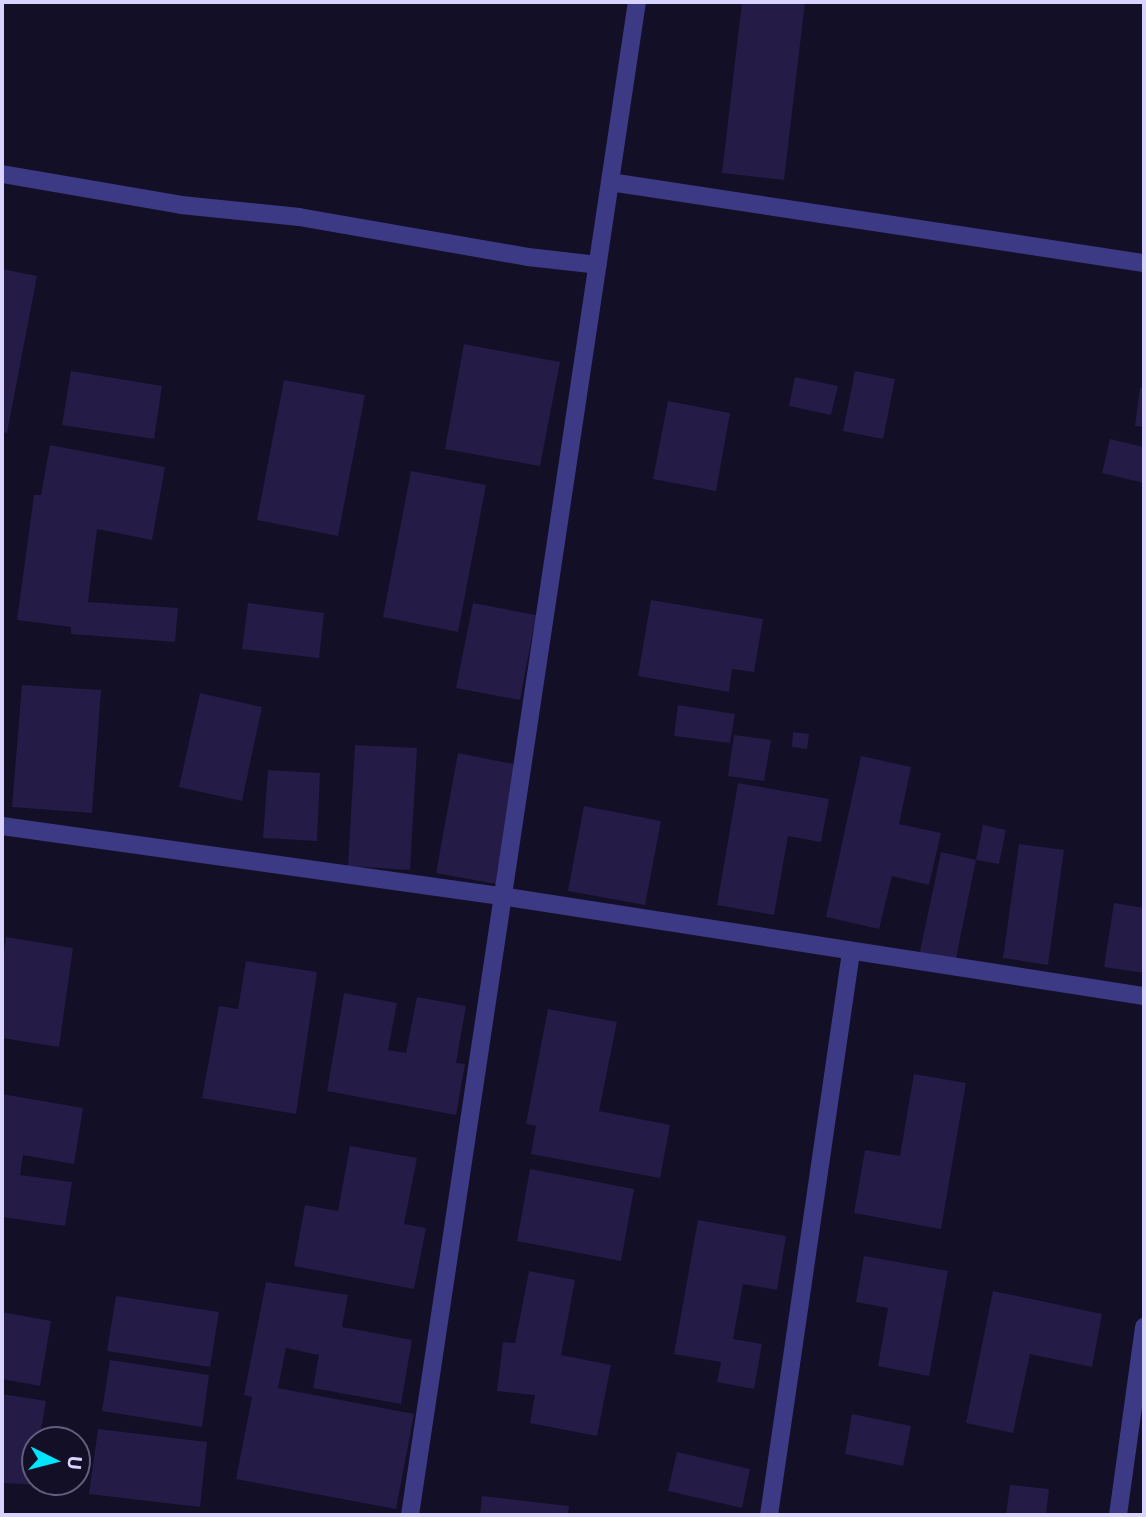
<!DOCTYPE html>
<html>
<head>
<meta charset="utf-8">
<style>
  body { margin:0 }
  #map { position:relative; width:1146px; height:1517px; overflow:hidden; background:#130f26; font-family:"Open Sans",sans-serif }
  div>[style] { position:absolute }
  [style*='--x'] { left:calc(var(--x)*1px); top:calc(var(--y)*1px); width:calc(var(--w)*1px); rotate:calc(var(--a)*1deg) }
  .building>* { inset:0; background:#241b47 }
  .street>* { height:18px; margin:-9px; padding:0 9px; transform-origin:9px; border-radius:9px; background:#3d3a85 }
  span { translate:-50% -50%; white-space:nowrap; text-align:center; line-height:1.15; -webkit-text-stroke:5px #130f26; paint-order:stroke }
  .frame { position:absolute; inset:0; border:4px solid #d9d4ff; pointer-events:none }
  .north { position:absolute; left:21px; top:1426px; width:70px; height:70px; box-sizing:border-box; background:#130f26; border:2px solid #625e7d; border-radius:50%; rotate:96deg; font-size:19px; font-weight:700; line-height:28px; text-align:center; color:#d9d4ff }
  .north::after { content:''; display:block; margin:auto; width:24px; height:32px; background:#00e5ff; clip-path:polygon(50% 0,100% 100%,50% 72%,0 100%) }
</style>
</head>
<body>
<div id="map">
  <div class="building">
    <i style="clip-path:polygon(742px 2px,805px 2px,784px 180px,722px 173px)"></i>
    <i style="clip-path:polygon(2px 269px,37px 276px,7px 433px,2px 432px)"></i>
    <i style="clip-path:polygon(464px 344px,560px 362px,540px 466px,445px 449px)"></i>
    <i style="clip-path:polygon(71px 371px,162px 386px,154px 439px,62px 425px)"></i>
    <i style="clip-path:polygon(855px 371px,895px 379px,883px 439px,843px 431px)"></i>
    <i style="clip-path:polygon(795px 377px,838px 386px,831px 415px,789px 406px)"></i>
    <i style="clip-path:polygon(284px 380px,365px 395px,338px 536px,257px 520px)"></i>
    <i style="clip-path:polygon(1140px 388px,1144px 388px,1144px 427px,1135px 426px)"></i>
    <i style="clip-path:polygon(668px 401px,730px 413px,716px 491px,653px 479px)"></i>
    <i style="clip-path:polygon(1110px 439px,1144px 447px,1144px 483px,1102px 473px)"></i>
    <i style="clip-path:polygon(50px 445px,165px 467px,152px 540px,97px 529px,88px 602px,178px 608px,175px 642px,71px 634px,71px 627px,17px 620px,34px 495px,41px 495px)"></i>
    <i style="clip-path:polygon(411px 471px,486px 485px,458px 632px,383px 617px)"></i>
    <i style="clip-path:polygon(651px 600px,763px 619px,754px 672px,732px 669px,729px 692px,638px 676px)"></i>
    <i style="clip-path:polygon(248px 603px,324px 613px,319px 658px,242px 649px)"></i>
    <i style="clip-path:polygon(473px 603px,536px 615px,520px 700px,456px 688px)"></i>
    <i style="clip-path:polygon(22px 685px,101px 690px,92px 813px,12px 807px)"></i>
    <i style="clip-path:polygon(200px 693px,262px 707px,242px 801px,179px 787px)"></i>
    <i style="clip-path:polygon(678px 705px,735px 714px,730px 743px,674px 736px)"></i>
    <i style="clip-path:polygon(793px 732px,809px 734px,807px 749px,792px 747px)"></i>
    <i style="clip-path:polygon(734px 735px,771px 740px,764px 781px,728px 776px)"></i>
    <i style="clip-path:polygon(355px 745px,417px 748px,410px 870px,348px 866px)"></i>
    <i style="clip-path:polygon(458px 753px,518px 765px,496px 884px,436px 873px)"></i>
    <i style="clip-path:polygon(861px 756px,911px 767px,899px 824px,941px 833px,929px 885px,892px 876px,879px 929px,826px 917px)"></i>
    <i style="clip-path:polygon(268px 770px,320px 773px,317px 841px,263px 838px)"></i>
    <i style="clip-path:polygon(738px 783px,829px 799px,821px 842px,788px 836px,774px 915px,717px 905px)"></i>
    <i style="clip-path:polygon(584px 806px,661px 821px,645px 905px,568px 891px)"></i>
    <i style="clip-path:polygon(983px 825px,1006px 830px,999px 864px,976px 860px,955px 963px,919px 956px,941px 852px,976px 860px)"></i>
    <i style="clip-path:polygon(1019px 844px,1064px 850px,1048px 965px,1003px 958px)"></i>
    <i style="clip-path:polygon(1114px 903px,1144px 908px,1144px 973px,1104px 967px)"></i>
    <i style="clip-path:polygon(6px 937px,73px 948px,59px 1047px,2px 1038px,2px 967px)"></i>
    <i style="clip-path:polygon(246px 961px,317px 972px,296px 1114px,202px 1098px,219px 1006px,238px 1009px)"></i>
    <i style="clip-path:polygon(344px 993px,397px 1003px,388px 1050px,406px 1053px,417px 997px,466px 1006px,456px 1063px,465px 1064px,456px 1115px,327px 1091px)"></i>
    <i style="clip-path:polygon(548px 1009px,617px 1022px,599px 1111px,670px 1125px,660px 1178px,531px 1154px,536px 1126px,526px 1124px)"></i>
    <i style="clip-path:polygon(914px 1074px,966px 1083px,941px 1229px,854px 1213px,865px 1150px,900px 1156px)"></i>
    <i style="clip-path:polygon(2px 1094px,83px 1108px,74px 1164px,23px 1155px,20px 1175px,72px 1182px,65px 1226px,2px 1217px)"></i>
    <i style="clip-path:polygon(350px 1146px,417px 1158px,404px 1224px,426px 1228px,414px 1289px,294px 1266px,305px 1205px,338px 1211px)"></i>
    <i style="clip-path:polygon(530px 1169px,634px 1189px,621px 1261px,517px 1241px)"></i>
    <i style="clip-path:polygon(698px 1220px,786px 1236px,777px 1290px,743px 1284px,733px 1339px,762px 1344px,754px 1389px,717px 1382px,721px 1362px,674px 1354px)"></i>
    <i style="clip-path:polygon(864px 1256px,948px 1271px,929px 1376px,878px 1366px,888px 1308px,856px 1302px)"></i>
    <i style="clip-path:polygon(529px 1271px,575px 1280px,561px 1355px,611px 1365px,597px 1436px,530px 1423px,535px 1395px,497px 1391px,503px 1342px,515px 1343px)"></i>
    <i style="clip-path:polygon(266px 1282px,348px 1295px,342px 1327px,412px 1340px,401px 1404px,313px 1388px,319px 1355px,286px 1348px,278px 1388px,414px 1414px,396px 1509px,236px 1479px,252px 1397px,244px 1395px)"></i>
    <i style="clip-path:polygon(993px 1291px,1102px 1314px,1092px 1367px,1030px 1354px,1013px 1433px,966px 1423px)"></i>
    <i style="clip-path:polygon(116px 1296px,219px 1312px,210px 1367px,107px 1351px)"></i>
    <i style="clip-path:polygon(2px 1312px,51px 1321px,40px 1386px,2px 1379px)"></i>
    <i style="clip-path:polygon(110px 1360px,209px 1375px,202px 1427px,102px 1411px)"></i>
    <i style="clip-path:polygon(2px 1394px,46px 1401px,41px 1430px,45px 1431px,44px 1440px,35px 1440px,35px 1482px,42px 1482px,42px 1485px,2px 1483px)"></i>
    <i style="clip-path:polygon(852px 1414px,911px 1426px,903px 1466px,845px 1454px)"></i>
    <i style="clip-path:polygon(98px 1429px,207px 1442px,200px 1507px,89px 1494px)"></i>
    <i style="clip-path:polygon(677px 1452px,750px 1469px,742px 1508px,668px 1491px)"></i>
    <i style="clip-path:polygon(1010px 1485px,1049px 1489px,1046px 1515px,1006px 1515px)"></i>
    <i style="clip-path:polygon(482px 1496px,569px 1506px,568px 1515px,480px 1515px)"></i>
  </div>
  <div class="street">
    <i style="--x:2;--y:174;--w:182;--a:9.8"></i>
    <i style="--x:181;--y:205;--w:119;--a:5.8"></i>
    <i style="--x:299;--y:217;--w:232;--a:9.9"></i>
    <i style="--x:528;--y:257;--w:70;--a:6.5"></i>
    <i style="--x:610;--y:182;--w:540;--a:8.63"></i>
    <i style="--x:2;--y:826;--w:504;--a:7.99"></i>
    <i style="--x:501;--y:896;--w:651;--a:8.84"></i>
    <i style="--x:410;--y:1515;--w:1530;--a:-81.47"></i>
    <i style="--x:769;--y:1515;--w:569;--a:-81.71"></i>
    <i style="--x:1118;--y:1515;--w:190;--a:-82.1"></i>
  </div>
  <div class="frame"></div>
  <div class="north">U</div>
</div>
</body>
</html>
